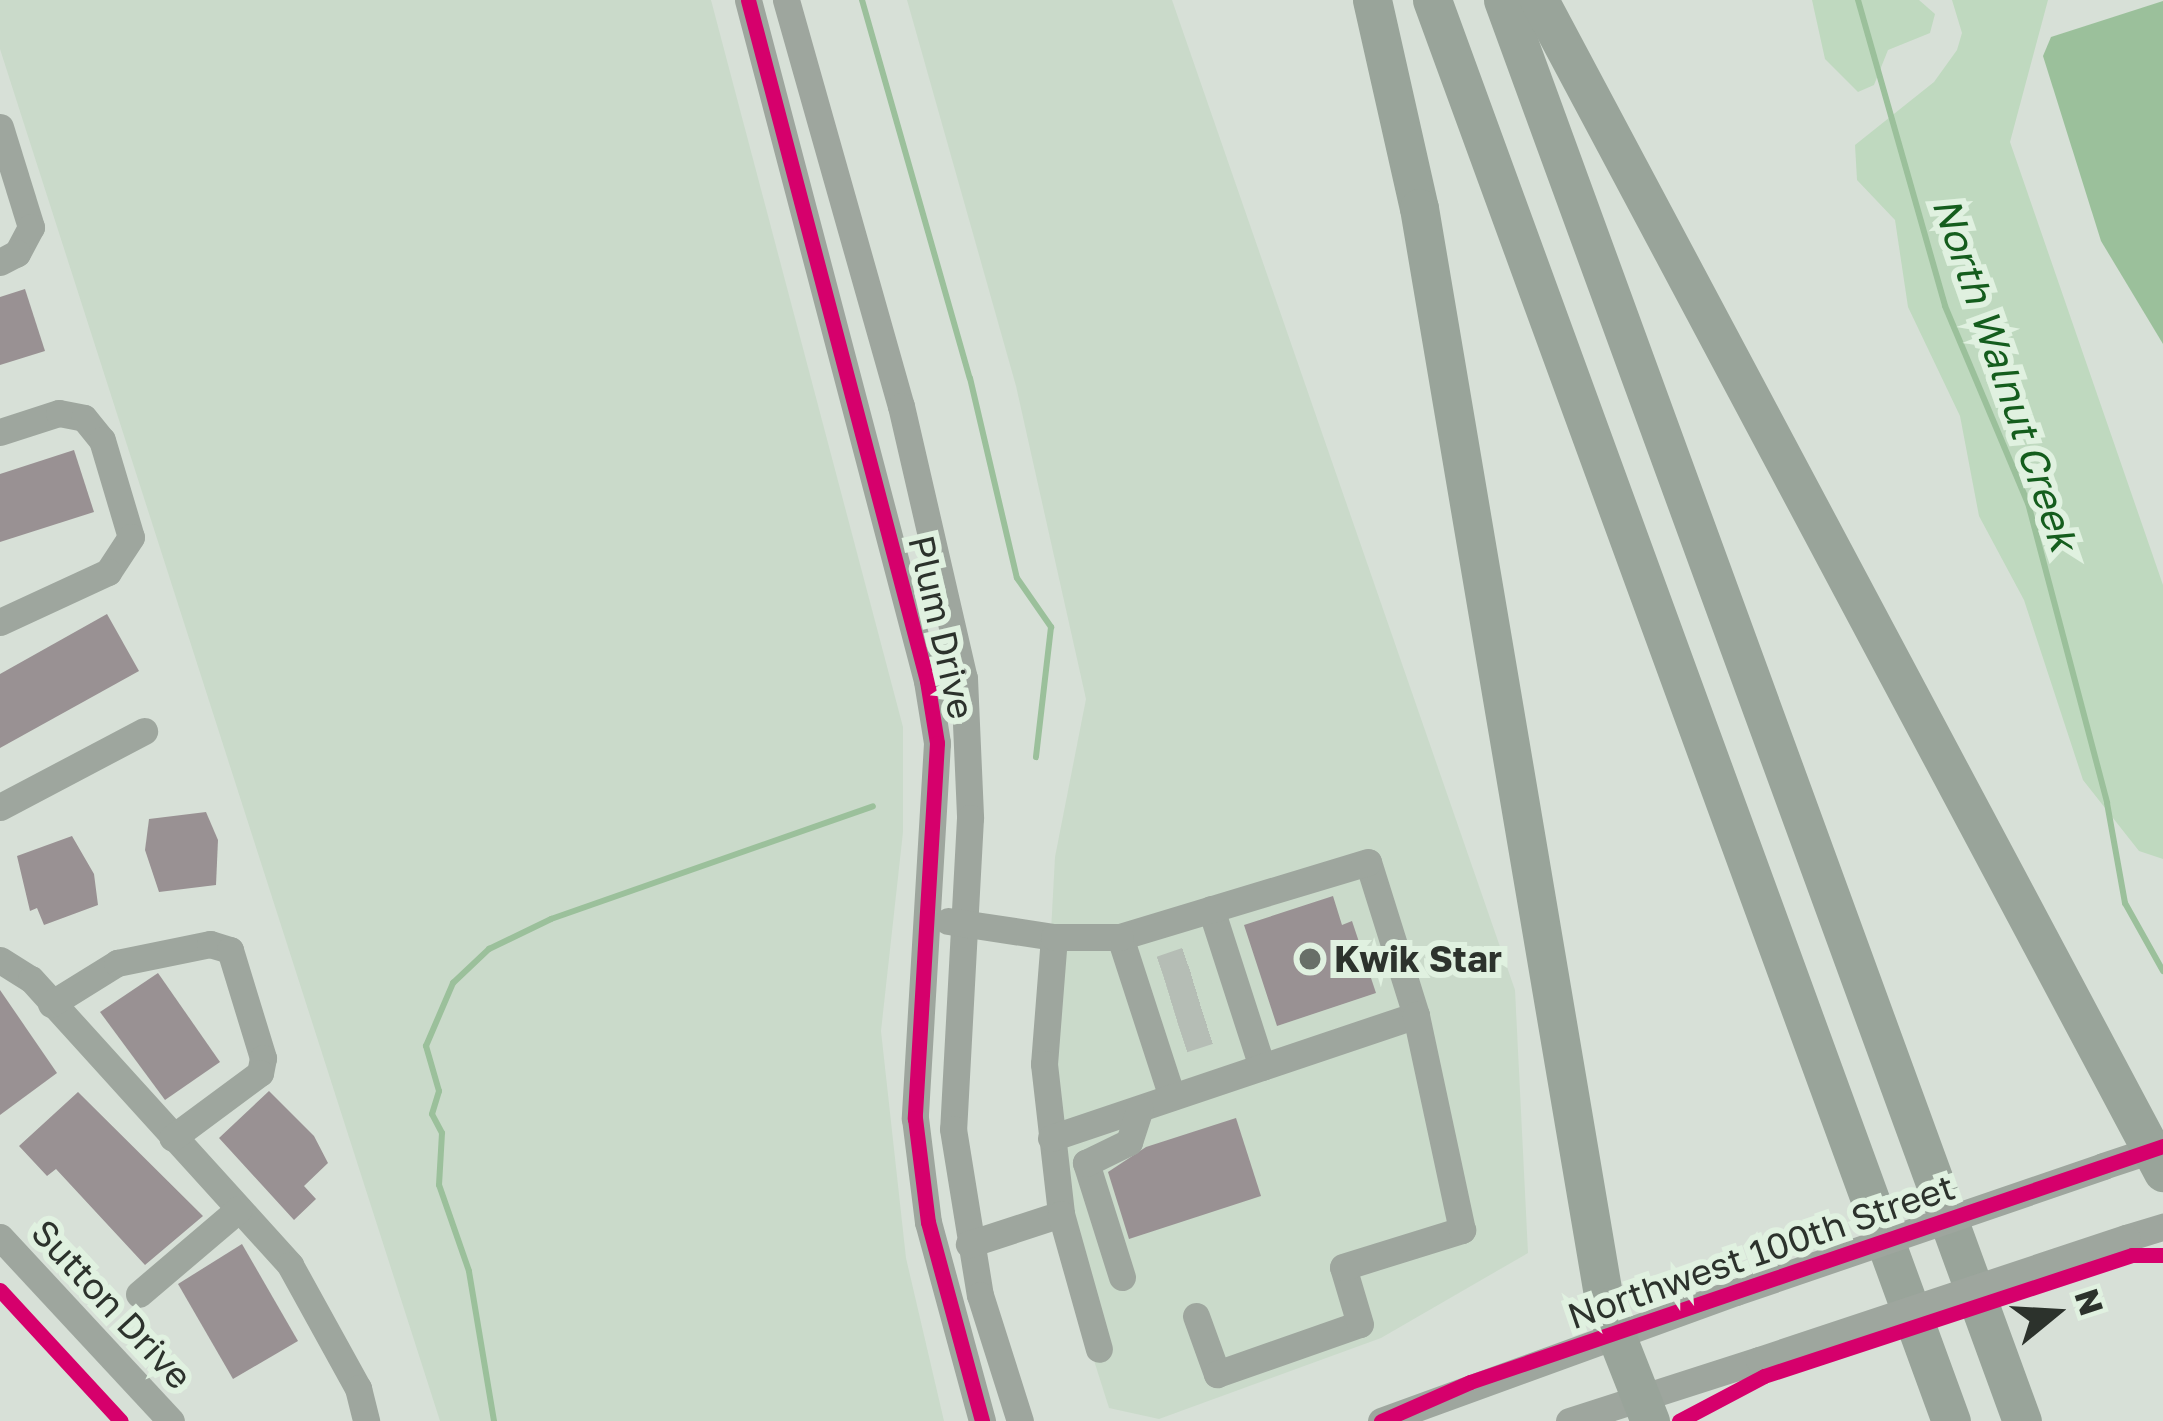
<!DOCTYPE html>
<html>
<head>
<meta charset="utf-8">
<style>
  body { margin:0 }
  #map { position:relative; width:2163px; height:1421px; overflow:hidden; background:#d7e0d7; font-family:"Golos Text",sans-serif }
  div>[style] { position:absolute }
  [style*='--x'] { left:calc(var(--x)*1px); top:calc(var(--y)*1px); width:calc(var(--w)*1px); rotate:calc(var(--a)*1deg) }
  .built>* { inset:0; background:#cadaca }
  .green>* { inset:0; background:#bfd9bf }
  .water>* { inset:0; background:#9bc09b }
  .stream>* { height:6px; margin:-3px; padding:0 3px; transform-origin:3px; border-radius:3px; background:#9bc09b }
  .building>* { inset:0; background:#999193 }
  .minor-tunnel>* { height:27px; margin-top:-13.5px; transform-origin:0; background:repeating-linear-gradient(90deg,#b5bdb5 0 27px,transparent 0 41px) }
  .minor>* { height:27px; margin:-13.5px; padding:0 13.5px; transform-origin:13.5px; border-radius:13.5px; background:#9ea69e }
  .highway>* { height:39px; margin:-19.5px; padding:0 19.5px; transform-origin:19.5px; border-radius:19.5px; background:#99a49a }
  .minor-bridge>* { height:27px; margin:-13.5px; padding:0 13.5px; transform-origin:13.5px; border-radius:13.5px; background:#9ea69e }
  .cycleway>* { height:15px; margin:-7.5px; padding:0 7.5px; transform-origin:7.5px; border-radius:7.5px; background:#d6006c }
  .dots>* { width:33px; height:33px; translate:-50% -50%; box-sizing:border-box; border:6px solid #e0f1e0; border-radius:50% }
  span { translate:-50% -50%; white-space:nowrap; text-align:center; line-height:1.15; -webkit-text-stroke:12px #e0f1e0; paint-order:stroke }
  .street-label { font-size:36px; color:#2c322c }
  .poi-label { font-size:36px; color:#2c322c; font-weight:700 }
  .left { translate:0 -50%; text-align:left }
  .water-label { font-size:39px; color:#145d1d; font-style:italic }
  .north { position:absolute; left:1995px; top:1253px; width:120px; height:120px; -webkit-text-stroke:9px #e0f1e0; paint-order:stroke; rotate:72deg; font-size:33px; font-weight:700; line-height:48px; text-align:center; color:#2c322c }
  .north::after { content:''; display:block; margin:auto; width:42px; height:54px; background:#2c322c; clip-path:polygon(50% 0,100% 100%,50% 72%,0 100%) }
</style>
</head>
<body>
<div id="map">
  <div class="built">
    <i style="clip-path:polygon(0 0,711px 0,903px 727px,903px 832px,881px 1031px,906px 1258px,944px 1421px,440px 1421px,0 49px)"></i>
    <i style="clip-path:polygon(907px 0,1172px 0,1515px 990px,1528px 1253px,1381px 1338px,1159px 1419px,1109px 1408px,1079px 1313px,1040px 1135px,1055px 857px,1086px 699px,1016px 386px)"></i>
  </div>
  <div class="green">
    <i style="clip-path:polygon(1812px 0,1919px 0,1935px 14px,1930px 33px,1888px 50px,1874px 85px,1858px 92px,1825px 59px)"></i>
    <i style="clip-path:polygon(1952px 0,2048px 0,2010px 142px,2163px 585px,2163px 859px,2139px 851px,2083px 780px,2024px 600px,1979px 516px,1960px 416px,1908px 307px,1895px 220px,1857px 180px,1855px 145px,1934px 82px,1957px 50px,1962px 33px)"></i>
  </div>
  <div class="water">
    <i style="clip-path:polygon(2163px 1px,2163px 344px,2101px 241px,2043px 56px,2051px 37px)"></i>
  </div>
  <div class="stream">
    <i style="--x:862;--y:0;--w:393;--a:74.1"></i>
    <i style="--x:970;--y:378;--w:205;--a:76.8"></i>
    <i style="--x:1017;--y:578;--w:60;--a:55.2"></i>
    <i style="--x:1051;--y:627;--w:131;--a:96.6"></i>
    <i style="--x:1858;--y:0;--w:318;--a:74.1"></i>
    <i style="--x:1945;--y:306;--w:214;--a:67.2"></i>
    <i style="--x:2028;--y:503;--w:310;--a:75.2"></i>
    <i style="--x:2107;--y:803;--w:102;--a:79.8"></i>
    <i style="--x:2125;--y:903;--w:78;--a:60.8"></i>
    <i style="--x:494;--y:1421;--w:152;--a:-99.5"></i>
    <i style="--x:469;--y:1271;--w:91;--a:-109.2"></i>
    <i style="--x:439;--y:1185;--w:52;--a:-86.7"></i>
    <i style="--x:442;--y:1133;--w:21;--a:-118"></i>
    <i style="--x:432;--y:1114;--w:24;--a:-73"></i>
    <i style="--x:439;--y:1091;--w:47;--a:-106.1"></i>
    <i style="--x:426;--y:1046;--w:69;--a:-66.8"></i>
    <i style="--x:453;--y:983;--w:50;--a:-43.4"></i>
    <i style="--x:489;--y:949;--w:69;--a:-25.8"></i>
    <i style="--x:551;--y:919;--w:341;--a:-19.3"></i>
  </div>
  <div class="building">
    <i style="clip-path:polygon(25px 289px,45px 351px,0 365px,0 297px)"></i>
    <i style="clip-path:polygon(74px 450px,94px 512px,0 542px,0 474px)"></i>
    <i style="clip-path:polygon(107px 614px,139px 671px,0 748px,0 674px)"></i>
    <i style="clip-path:polygon(206px 812px,218px 840px,216px 885px,159px 892px,145px 850px,149px 819px)"></i>
    <i style="clip-path:polygon(72px 836px,94px 874px,98px 905px,44px 925px,37px 908px,30px 911px,17px 856px)"></i>
    <i style="clip-path:polygon(1333px 896px,1342px 925px,1352px 921px,1376px 993px,1277px 1026px,1244px 925px)"></i>
    <i style="clip-path:polygon(158px 973px,220px 1062px,165px 1100px,100px 1012px)"></i>
    <i style="clip-path:polygon(0 990px,57px 1073px,0 1115px)"></i>
    <i style="clip-path:polygon(269px 1091px,314px 1136px,328px 1163px,304px 1186px,316px 1199px,294px 1220px,219px 1138px)"></i>
    <i style="clip-path:polygon(78px 1092px,203px 1216px,145px 1265px,56px 1169px,47px 1176px,19px 1146px)"></i>
    <i style="clip-path:polygon(1236px 1118px,1261px 1196px,1129px 1239px,1108px 1172px,1146px 1147px)"></i>
    <i style="clip-path:polygon(242px 1244px,298px 1341px,233px 1379px,178px 1284px)"></i>
  </div>
  <div class="minor-tunnel">
    <i style="--x:1161;--y:969;--w:37;--a:-19"></i>
    <i style="--x:1168;--y:991;--w:38;--a:-17"></i>
    <i style="--x:1175;--y:1014;--w:39;--a:-17"></i>
    <i style="--x:1183;--y:1039;--w:38;--a:-18"></i>
  </div>
  <div class="minor">
    <i style="--x:748;--y:0;--w:704;--a:75.27"></i>
    <i style="--x:927;--y:681;--w:63;--a:80.8"></i>
    <i style="--x:937;--y:743;--w:376;--a:93.4"></i>
    <i style="--x:915;--y:1118;--w:105;--a:82.9"></i>
    <i style="--x:928;--y:1222;--w:206;--a:74.8"></i>
    <i style="--x:786;--y:0;--w:422;--a:74.2"></i>
    <i style="--x:901;--y:406;--w:279;--a:77"></i>
    <i style="--x:964;--y:678;--w:140;--a:87.5"></i>
    <i style="--x:970;--y:818;--w:311;--a:93.1"></i>
    <i style="--x:953;--y:1129;--w:168;--a:80.8"></i>
    <i style="--x:980;--y:1295;--w:132;--a:72.4"></i>
    <i style="--x:0;--y:127;--w:105;--a:72.8"></i>
    <i style="--x:31;--y:227;--w:30;--a:118"></i>
    <i style="--x:17;--y:253;--w:19;--a:152"></i>
    <i style="--x:0;--y:432;--w:62;--a:-17.9"></i>
    <i style="--x:59;--y:413;--w:25;--a:11"></i>
    <i style="--x:84;--y:418;--w:28;--a:51"></i>
    <i style="--x:102;--y:440;--w:101;--a:73.4"></i>
    <i style="--x:131;--y:537;--w:42;--a:123.3"></i>
    <i style="--x:108;--y:572;--w:119;--a:155.2"></i>
    <i style="--x:0;--y:807;--w:163;--a:-27.8"></i>
    <i style="--x:1211;--y:909;--w:166;--a:72.1"></i>
    <i style="--x:948;--y:921;--w:107;--a:8.6"></i>
    <i style="--x:1054;--y:937;--w:127;--a:94.5"></i>
    <i style="--x:1044;--y:1064;--w:151;--a:83.5"></i>
    <i style="--x:1061;--y:1214;--w:97;--a:161.9"></i>
    <i style="--x:1120;--y:937;--w:168;--a:72"></i>
    <i style="--x:0;--y:960;--w:36;--a:32"></i>
    <i style="--x:31;--y:979;--w:386;--a:47.8"></i>
    <i style="--x:290;--y:1265;--w:141;--a:61.1"></i>
    <i style="--x:358;--y:1388;--w:34;--a:76"></i>
    <i style="--x:51;--y:1004;--w:78;--a:-31.8"></i>
    <i style="--x:117;--y:963;--w:95;--a:-11.5"></i>
    <i style="--x:210;--y:944;--w:21;--a:17"></i>
    <i style="--x:230;--y:950;--w:113;--a:73"></i>
    <i style="--x:263;--y:1058;--w:15;--a:101"></i>
    <i style="--x:260;--y:1073;--w:109;--a:143.5"></i>
    <i style="--x:1051;--y:1138;--w:385;--a:-18.6"></i>
    <i style="--x:1416;--y:1015;--w:160;--a:-107.4"></i>
    <i style="--x:1368;--y:862;--w:259;--a:163.2"></i>
    <i style="--x:1120;--y:937;--w:66;--a:180"></i>
    <i style="--x:2103;--y:1166;--w:63;--a:-18.4"></i>
    <i style="--x:1061;--y:1214;--w:140;--a:74.3"></i>
    <i style="--x:0;--y:1237;--w:251;--a:47.1"></i>
    <i style="--x:2126;--y:1238;--w:39;--a:-17"></i>
    <i style="--x:1122;--y:1277;--w:120;--a:-107.5"></i>
    <i style="--x:1086;--y:1163;--w:48;--a:-26"></i>
    <i style="--x:1129;--y:1142;--w:35;--a:-72"></i>
    <i style="--x:139;--y:1294;--w:131;--a:-40.4"></i>
    <i style="--x:1196;--y:1316;--w:62;--a:70.1"></i>
    <i style="--x:1217;--y:1374;--w:151;--a:-19.3"></i>
    <i style="--x:1360;--y:1324;--w:59;--a:-106.6"></i>
    <i style="--x:1343;--y:1267;--w:125;--a:-17.3"></i>
    <i style="--x:1462;--y:1230;--w:220;--a:-102.1"></i>
    <i style="--x:1381;--y:1421;--w:378;--a:-20"></i>
    <i style="--x:1569;--y:1421;--w:200;--a:-17.8"></i>
  </div>
  <div class="highway">
    <i style="--x:1372;--y:0;--w:213;--a:77.3"></i>
    <i style="--x:1419;--y:208;--w:1115;--a:80.39"></i>
    <i style="--x:1605;--y:1307;--w:123;--a:68.5"></i>
    <i style="--x:1432;--y:0;--w:1513;--a:69.94"></i>
    <i style="--x:1503;--y:0;--w:1513;--a:69.94"></i>
    <i style="--x:1539;--y:0;--w:1328;--a:61.97"></i>
  </div>
  <div class="minor-bridge">
    <i style="--x:1736;--y:1292;--w:388;--a:-18.9"></i>
    <i style="--x:1759;--y:1360;--w:387;--a:-18.4"></i>
  </div>
  <div class="cycleway">
    <i style="--x:748;--y:0;--w:704;--a:75.27"></i>
    <i style="--x:927;--y:681;--w:63;--a:80.8"></i>
    <i style="--x:937;--y:743;--w:376;--a:93.4"></i>
    <i style="--x:915;--y:1118;--w:105;--a:82.9"></i>
    <i style="--x:928;--y:1222;--w:206;--a:74.8"></i>
    <i style="--x:0;--y:1290;--w:178;--a:47.3"></i>
    <i style="--x:1381;--y:1421;--w:97;--a:-23.7"></i>
    <i style="--x:1470;--y:1382;--w:732;--a:-18.81"></i>
    <i style="--x:1679;--y:1421;--w:96;--a:-27.9"></i>
    <i style="--x:1764;--y:1376;--w:387;--a:-18.2"></i>
    <i style="--x:2132;--y:1255;--w:31;--a:0"></i>
  </div>
  <div class="dots">
    <i style="left:1310px;top:959px;background:#686f68"></i>
  </div>
  <div class="street-label">
    <span style="left:942px;top:627px;rotate:77deg">Plum Drive</span>
    <span style="left:1761px;top:1251px;rotate:-19deg">Northwest 100th Street</span>
    <span style="left:112px;top:1304px;rotate:47deg">Sutton Drive</span>
  </div>
  <div class="poi-label">
    <span class="left" style="left:1334px;top:959px">Kwik Star</span>
  </div>
  <div class="water-label">
    <span style="left:2005px;top:374px;rotate:71deg">North Walnut Creek</span>
  </div>
  <div class="north">N</div>
</div>
</body>
</html>
